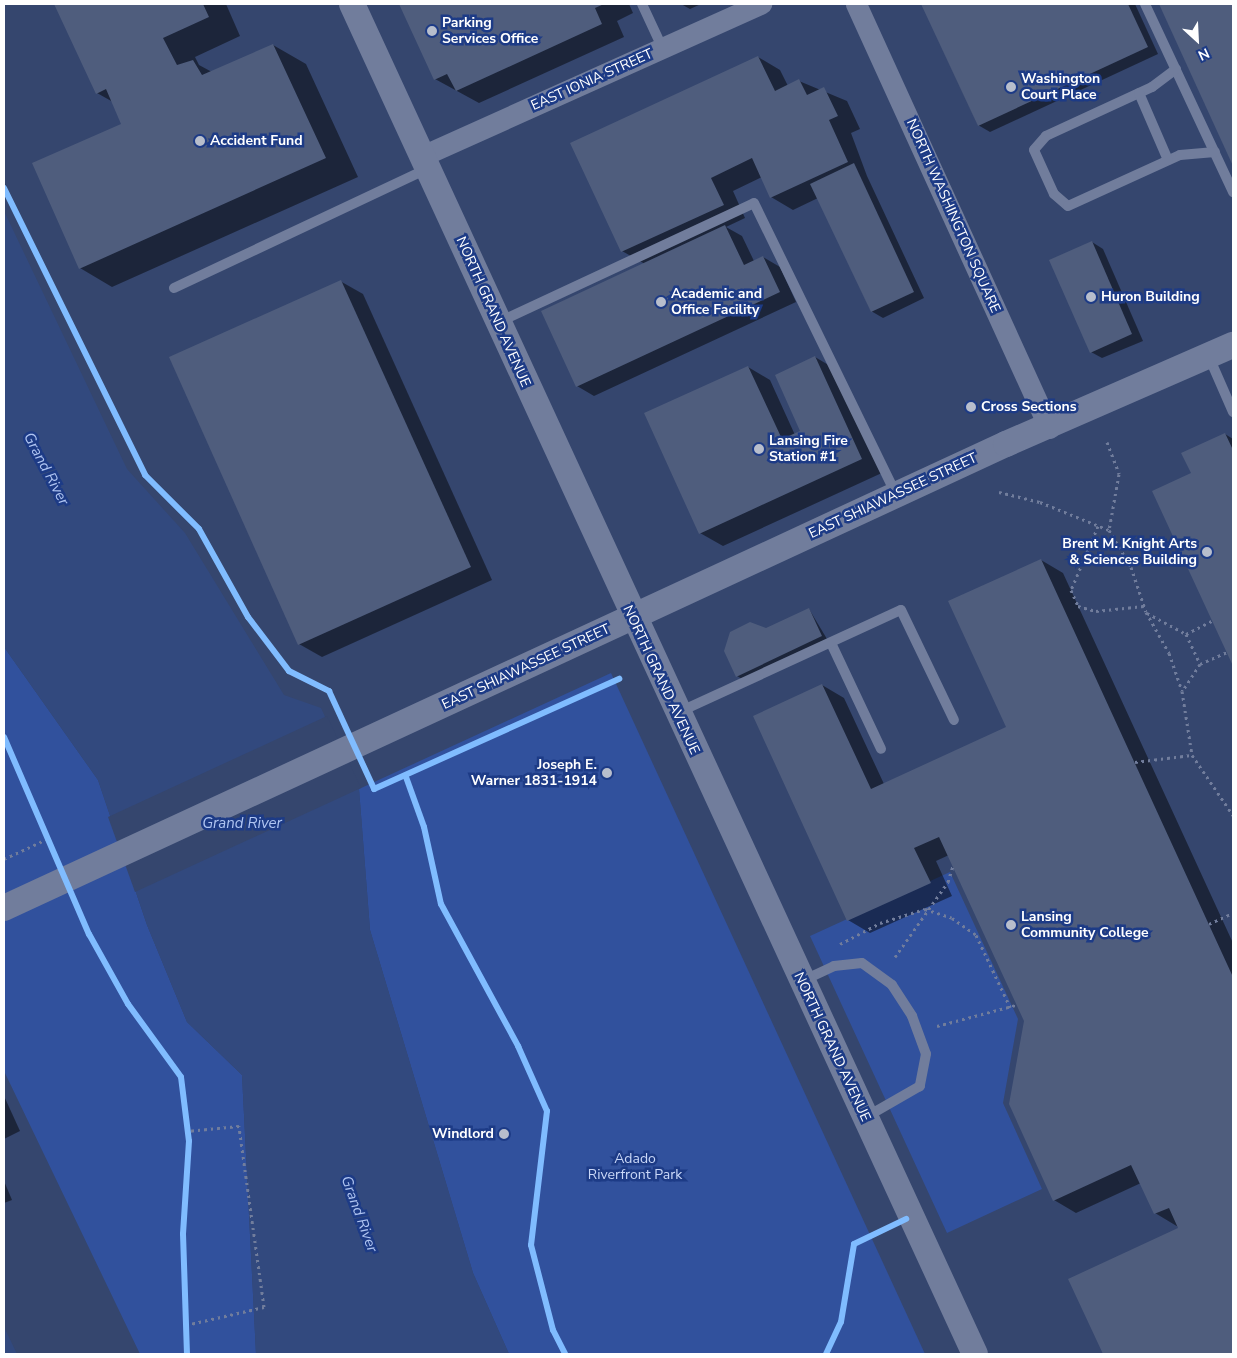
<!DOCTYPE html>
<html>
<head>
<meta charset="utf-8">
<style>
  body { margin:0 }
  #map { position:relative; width:1237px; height:1358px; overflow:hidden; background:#35466e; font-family:"Nunito Sans",sans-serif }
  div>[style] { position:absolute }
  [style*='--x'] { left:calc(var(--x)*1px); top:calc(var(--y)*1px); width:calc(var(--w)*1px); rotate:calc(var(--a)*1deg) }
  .green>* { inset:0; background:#31519d }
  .water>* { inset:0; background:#32497e }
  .pier>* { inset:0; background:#35466e }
  .shadow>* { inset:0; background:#0007 }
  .building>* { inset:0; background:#4f5d7d }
  .path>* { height:3px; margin-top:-1.5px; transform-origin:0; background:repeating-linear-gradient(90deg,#717d9c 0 2.5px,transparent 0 6.5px) }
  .service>* { height:10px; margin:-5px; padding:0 5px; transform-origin:5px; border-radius:5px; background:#717d9c }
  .minor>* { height:21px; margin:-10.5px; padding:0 10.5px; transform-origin:10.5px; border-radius:10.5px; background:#717d9c }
  .tertiary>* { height:26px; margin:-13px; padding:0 13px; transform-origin:13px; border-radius:13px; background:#717d9c }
  .cycleway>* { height:6px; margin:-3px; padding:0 3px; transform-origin:3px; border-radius:3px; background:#80bcff }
  .dots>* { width:14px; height:14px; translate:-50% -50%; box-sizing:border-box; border:2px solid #1d3b86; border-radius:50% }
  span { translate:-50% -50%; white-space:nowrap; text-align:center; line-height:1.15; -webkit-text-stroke:5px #1d3b86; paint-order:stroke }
  .poi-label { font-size:14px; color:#fff; font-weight:700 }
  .left { translate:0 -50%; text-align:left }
  .right { translate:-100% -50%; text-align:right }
  .street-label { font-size:14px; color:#fff }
  .park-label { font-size:14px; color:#cad8f8 }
  .water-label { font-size:15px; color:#b0c5f2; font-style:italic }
  .frame { position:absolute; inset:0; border:5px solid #fff; pointer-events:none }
  .north { position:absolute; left:1172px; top:15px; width:50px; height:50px; -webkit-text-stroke:4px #1d3b86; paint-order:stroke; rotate:155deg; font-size:14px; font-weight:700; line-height:20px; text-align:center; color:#fff }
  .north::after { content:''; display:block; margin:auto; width:18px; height:22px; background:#fff; clip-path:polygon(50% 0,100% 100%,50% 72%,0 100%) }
</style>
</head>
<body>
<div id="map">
  <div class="green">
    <i style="clip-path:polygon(4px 647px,98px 780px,147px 925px,187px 1022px,242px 1075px,256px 1354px,140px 1354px,4px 1071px)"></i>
    <i style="clip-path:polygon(611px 673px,925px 1354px,509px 1354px,473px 1273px,370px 930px,359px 789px)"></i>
    <i style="clip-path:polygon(950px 872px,1018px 1019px,1003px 1103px,1042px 1189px,947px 1233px,810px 936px)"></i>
  </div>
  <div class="water">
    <i style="clip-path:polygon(4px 211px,127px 469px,185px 533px,284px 695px,321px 708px,359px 789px,370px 930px,473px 1273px,509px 1354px,256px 1354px,242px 1075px,187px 1022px,147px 925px,98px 780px,4px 647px)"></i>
    <i style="clip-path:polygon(4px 1327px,17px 1354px,4px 1354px)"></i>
  </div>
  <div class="pier">
    <i style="clip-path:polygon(327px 716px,361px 788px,135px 892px,108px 817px)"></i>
  </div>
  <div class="shadow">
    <i style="clip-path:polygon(55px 4px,226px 4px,240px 36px,195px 57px,199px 65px,212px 72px,273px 45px,306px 64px,358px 177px,112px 287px,80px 268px,122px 124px,113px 102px,97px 93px)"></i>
    <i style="clip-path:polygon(400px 4px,629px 4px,633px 13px,617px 21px,624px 37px,479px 103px,435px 79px)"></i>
    <i style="clip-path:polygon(681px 4px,701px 4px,690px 9px)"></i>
    <i style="clip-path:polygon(922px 4px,1135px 4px,1158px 54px,990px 132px,978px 125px)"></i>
    <i style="clip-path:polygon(1160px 4px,1233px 4px,1233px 163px)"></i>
    <i style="clip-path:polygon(758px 57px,780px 70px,788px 86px,799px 81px,847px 101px,860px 129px,851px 133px,867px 176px,924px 298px,883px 318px,871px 311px,818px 198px,793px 210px,771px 197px,762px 177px,733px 191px,745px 218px,726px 227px,742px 236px,754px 261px,763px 257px,780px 267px,796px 302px,594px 396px,577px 386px,645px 264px,622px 251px)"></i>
    <i style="clip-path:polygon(1092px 242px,1103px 249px,1143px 341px,1102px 358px,1091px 352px)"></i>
    <i style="clip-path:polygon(340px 281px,363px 294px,492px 580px,322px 657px,299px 644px)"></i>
    <i style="clip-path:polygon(815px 357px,837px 370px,884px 472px,723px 546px,700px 533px,748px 367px,770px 380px,795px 435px,802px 432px)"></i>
    <i style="clip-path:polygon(1225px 434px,1233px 439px,1233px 663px,1154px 492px,1193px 474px)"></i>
    <i style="clip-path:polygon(1041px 560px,1063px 573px,1233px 943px,1233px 1354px,1104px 1354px,1070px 1280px,1180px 1228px,1155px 1213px,1141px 1183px,1076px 1213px,1054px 1200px,1025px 1021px,949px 855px,936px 861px,952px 896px,870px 933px,848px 920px,822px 685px,844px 698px,884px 784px,1008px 728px)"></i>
    <i style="clip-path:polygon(809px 609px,827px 639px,742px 679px,737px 676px,766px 630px)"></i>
    <i style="clip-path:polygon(4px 1096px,20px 1131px,4px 1139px)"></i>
    <i style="clip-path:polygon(4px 1181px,12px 1200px,4px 1203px)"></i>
  </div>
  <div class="building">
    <i style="clip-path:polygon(54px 4px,203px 4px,209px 17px,163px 38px,177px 65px,193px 60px,202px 75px,273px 44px,326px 158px,79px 269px,32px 163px,121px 124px,106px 89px,96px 94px)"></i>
    <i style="clip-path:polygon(399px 4px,604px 4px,595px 8px,602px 24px,456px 91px,447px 74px,434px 80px)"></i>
    <i style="clip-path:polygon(921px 4px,1128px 4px,1148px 47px,978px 126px)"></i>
    <i style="clip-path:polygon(1159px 4px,1233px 4px,1233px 166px)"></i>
    <i style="clip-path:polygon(758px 56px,775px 91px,799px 79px,807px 95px,824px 87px,838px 116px,829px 120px,848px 162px,770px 198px,752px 158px,711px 178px,724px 205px,621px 252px,570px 143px)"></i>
    <i style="clip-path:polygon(854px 163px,914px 292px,871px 312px,810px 184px)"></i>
    <i style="clip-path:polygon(725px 225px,744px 265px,763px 256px,780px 292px,576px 387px,541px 311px)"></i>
    <i style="clip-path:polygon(1092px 241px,1132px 334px,1090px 353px,1049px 260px)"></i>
    <i style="clip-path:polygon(341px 280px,471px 567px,298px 645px,169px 357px)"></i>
    <i style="clip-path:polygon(815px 356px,862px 459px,699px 534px,644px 413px,748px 366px,782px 439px,800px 431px,775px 375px)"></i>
    <i style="clip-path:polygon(1225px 433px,1233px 450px,1233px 666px,1152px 491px,1191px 473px,1181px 453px)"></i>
    <i style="clip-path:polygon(1041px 559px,1233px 977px,1233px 1354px,1103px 1354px,1068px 1279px,1178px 1228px,1169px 1208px,1154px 1214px,1131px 1165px,1053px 1201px,1009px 1104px,1024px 1021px,939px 837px,914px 848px,931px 883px,847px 921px,753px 716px,822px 684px,871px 789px,1006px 727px,948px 601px)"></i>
    <i style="clip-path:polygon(809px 608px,822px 636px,736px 677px,724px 651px,730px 632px,750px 622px,766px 628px)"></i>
  </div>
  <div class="path">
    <i style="--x:1107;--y:442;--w:34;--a:69"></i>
    <i style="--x:1119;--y:474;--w:57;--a:100.1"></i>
    <i style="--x:1109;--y:530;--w:43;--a:59.3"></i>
    <i style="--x:1131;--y:567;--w:47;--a:71.6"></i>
    <i style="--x:1146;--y:612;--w:47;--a:60.7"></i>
    <i style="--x:1169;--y:653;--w:40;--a:71.1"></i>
    <i style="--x:1182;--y:691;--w:65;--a:81.1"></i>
    <i style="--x:1192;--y:755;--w:73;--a:55.7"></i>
    <i style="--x:999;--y:492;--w:42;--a:13.7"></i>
    <i style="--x:1040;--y:502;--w:74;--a:22.1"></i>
    <i style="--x:1098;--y:526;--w:69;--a:112.9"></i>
    <i style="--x:1071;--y:590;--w:17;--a:66"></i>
    <i style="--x:1078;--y:606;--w:19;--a:16"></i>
    <i style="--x:1096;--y:611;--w:48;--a:-5.9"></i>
    <i style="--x:1147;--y:613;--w:44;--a:28.3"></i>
    <i style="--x:1186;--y:634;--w:33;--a:65"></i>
    <i style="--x:1200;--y:664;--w:31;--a:123"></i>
    <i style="--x:1186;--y:634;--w:29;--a:-27"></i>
    <i style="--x:1200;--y:664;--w:30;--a:-24"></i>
    <i style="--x:1135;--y:762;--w:57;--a:-7"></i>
    <i style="--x:4;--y:859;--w:50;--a:-25"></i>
    <i style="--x:1209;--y:924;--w:26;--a:-25"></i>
    <i style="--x:840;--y:944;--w:45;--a:-27.7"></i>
    <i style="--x:880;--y:923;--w:47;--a:-17.3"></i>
    <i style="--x:925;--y:909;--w:28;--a:18"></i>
    <i style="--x:952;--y:918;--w:29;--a:35"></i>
    <i style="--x:976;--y:935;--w:80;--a:64.7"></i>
    <i style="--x:895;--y:957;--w:92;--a:-54.8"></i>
    <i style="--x:948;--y:882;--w:17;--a:-73"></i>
    <i style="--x:937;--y:1026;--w:82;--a:-14.9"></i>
    <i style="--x:186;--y:1325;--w:80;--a:-13"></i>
    <i style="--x:264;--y:1307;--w:183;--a:-97.9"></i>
    <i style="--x:239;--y:1126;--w:52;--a:174.5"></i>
  </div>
  <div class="service">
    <i style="--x:642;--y:4;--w:50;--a:65"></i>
    <i style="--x:1145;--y:4;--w:208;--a:64.9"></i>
    <i style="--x:1176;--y:69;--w:30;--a:143"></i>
    <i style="--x:1152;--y:87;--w:117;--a:155.2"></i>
    <i style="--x:1046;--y:136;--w:18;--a:131"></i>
    <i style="--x:1034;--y:150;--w:48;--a:65.6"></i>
    <i style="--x:1054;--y:194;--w:18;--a:41"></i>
    <i style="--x:1068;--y:206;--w:123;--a:-24.5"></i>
    <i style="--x:1180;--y:155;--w:35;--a:-5"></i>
    <i style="--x:1139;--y:93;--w:73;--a:66.6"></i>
    <i style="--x:174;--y:288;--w:280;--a:-25.2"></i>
    <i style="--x:499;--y:322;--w:281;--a:-25"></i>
    <i style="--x:754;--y:203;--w:324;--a:64"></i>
    <i style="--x:1209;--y:357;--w:60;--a:66.4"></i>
    <i style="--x:831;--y:643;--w:117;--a:64.7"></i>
    <i style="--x:679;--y:712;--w:244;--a:-24.7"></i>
    <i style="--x:901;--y:610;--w:122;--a:64.3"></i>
    <i style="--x:802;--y:981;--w:35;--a:-25"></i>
    <i style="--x:834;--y:966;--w:28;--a:-6"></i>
    <i style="--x:862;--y:963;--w:37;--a:36"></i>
    <i style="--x:892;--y:985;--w:37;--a:57"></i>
    <i style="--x:912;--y:1016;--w:40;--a:69.8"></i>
    <i style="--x:926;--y:1054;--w:33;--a:101"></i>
    <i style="--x:920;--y:1086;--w:62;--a:150.1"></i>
  </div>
  <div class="minor">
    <i style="--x:856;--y:4;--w:466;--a:65.5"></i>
    <i style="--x:422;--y:156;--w:372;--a:-24.2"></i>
  </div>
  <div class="tertiary">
    <i style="--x:352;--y:4;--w:1487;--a:65.23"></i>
    <i style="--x:4;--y:908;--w:1104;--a:-24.85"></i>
    <i style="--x:1006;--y:444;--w:248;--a:-23.6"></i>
  </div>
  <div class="cycleway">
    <i style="--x:4;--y:188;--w:320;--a:63.8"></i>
    <i style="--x:145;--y:475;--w:76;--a:45"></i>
    <i style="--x:199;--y:529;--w:101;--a:60.9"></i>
    <i style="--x:248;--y:617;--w:68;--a:52.8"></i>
    <i style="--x:289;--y:671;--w:45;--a:26.6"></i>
    <i style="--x:329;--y:691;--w:108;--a:65.3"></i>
    <i style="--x:374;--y:789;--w:269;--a:-24.2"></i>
    <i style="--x:4;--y:737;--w:215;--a:66.7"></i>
    <i style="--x:89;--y:934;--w:80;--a:60.9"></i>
    <i style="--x:128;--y:1004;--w:90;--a:54"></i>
    <i style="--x:181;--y:1077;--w:64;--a:82.9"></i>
    <i style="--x:189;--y:1141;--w:93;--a:93.7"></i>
    <i style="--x:183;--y:1234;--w:120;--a:88.1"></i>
    <i style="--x:406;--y:777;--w:53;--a:70.2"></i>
    <i style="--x:424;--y:827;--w:79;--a:77.6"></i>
    <i style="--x:441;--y:904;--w:162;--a:61.5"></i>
    <i style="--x:518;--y:1046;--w:71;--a:66"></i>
    <i style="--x:547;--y:1111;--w:135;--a:96.8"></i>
    <i style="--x:531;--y:1245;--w:88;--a:75.5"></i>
    <i style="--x:553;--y:1330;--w:27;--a:63"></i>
    <i style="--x:826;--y:1354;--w:35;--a:-65"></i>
    <i style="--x:841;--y:1322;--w:79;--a:-80.5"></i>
    <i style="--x:854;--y:1244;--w:58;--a:-25.7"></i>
  </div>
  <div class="dots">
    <i style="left:432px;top:31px;background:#b8becc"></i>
    <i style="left:1011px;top:87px;background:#b8becc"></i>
    <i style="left:200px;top:141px;background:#b8becc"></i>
    <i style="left:1091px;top:297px;background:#b8becc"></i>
    <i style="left:661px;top:302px;background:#b8becc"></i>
    <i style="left:971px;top:407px;background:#b8becc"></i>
    <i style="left:759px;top:449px;background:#b8becc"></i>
    <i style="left:1207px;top:552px;background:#b8becc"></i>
    <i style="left:607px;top:773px;background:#b8becc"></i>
    <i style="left:1011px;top:925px;background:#b8becc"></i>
    <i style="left:504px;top:1134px;background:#b8becc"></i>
  </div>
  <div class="poi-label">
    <span class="left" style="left:442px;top:31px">Parking<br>Services Office</span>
    <span class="left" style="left:1021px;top:87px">Washington<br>Court Place</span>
    <span class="left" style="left:210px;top:141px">Accident Fund</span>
    <span class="left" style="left:671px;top:302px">Academic and<br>Office Facility</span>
    <span class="left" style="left:1101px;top:297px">Huron Building</span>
    <span class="left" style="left:981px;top:407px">Cross Sections</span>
    <span class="left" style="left:769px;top:449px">Lansing Fire<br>Station #1</span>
    <span class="right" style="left:1197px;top:552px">Brent M. Knight Arts<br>&amp; Sciences Building</span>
    <span class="right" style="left:597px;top:773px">Joseph E.<br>Warner 1831-1914</span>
    <span class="left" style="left:1021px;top:925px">Lansing<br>Community College</span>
    <span class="right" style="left:494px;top:1134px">Windlord</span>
  </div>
  <div class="street-label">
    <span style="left:592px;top:80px;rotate:-24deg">EAST IONIA STREET</span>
    <span style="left:953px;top:216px;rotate:66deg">NORTH WASHINGTON SQUARE</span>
    <span style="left:493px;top:312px;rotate:66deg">NORTH GRAND AVENUE</span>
    <span style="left:893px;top:496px;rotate:-25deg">EAST SHIAWASSEE STREET</span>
    <span style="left:526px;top:667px;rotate:-25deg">EAST SHIAWASSEE STREET</span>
    <span style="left:661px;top:680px;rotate:65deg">NORTH GRAND AVENUE</span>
    <span style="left:832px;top:1047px;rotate:65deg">NORTH GRAND AVENUE</span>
  </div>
  <div class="park-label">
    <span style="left:635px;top:1167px">Adado<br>Riverfront Park</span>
  </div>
  <div class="water-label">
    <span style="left:46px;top:469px;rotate:62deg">Grand River</span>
    <span style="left:242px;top:824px">Grand River</span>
    <span style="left:359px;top:1214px;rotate:70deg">Grand River</span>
  </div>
  <div class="frame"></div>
  <div class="north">N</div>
</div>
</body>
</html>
